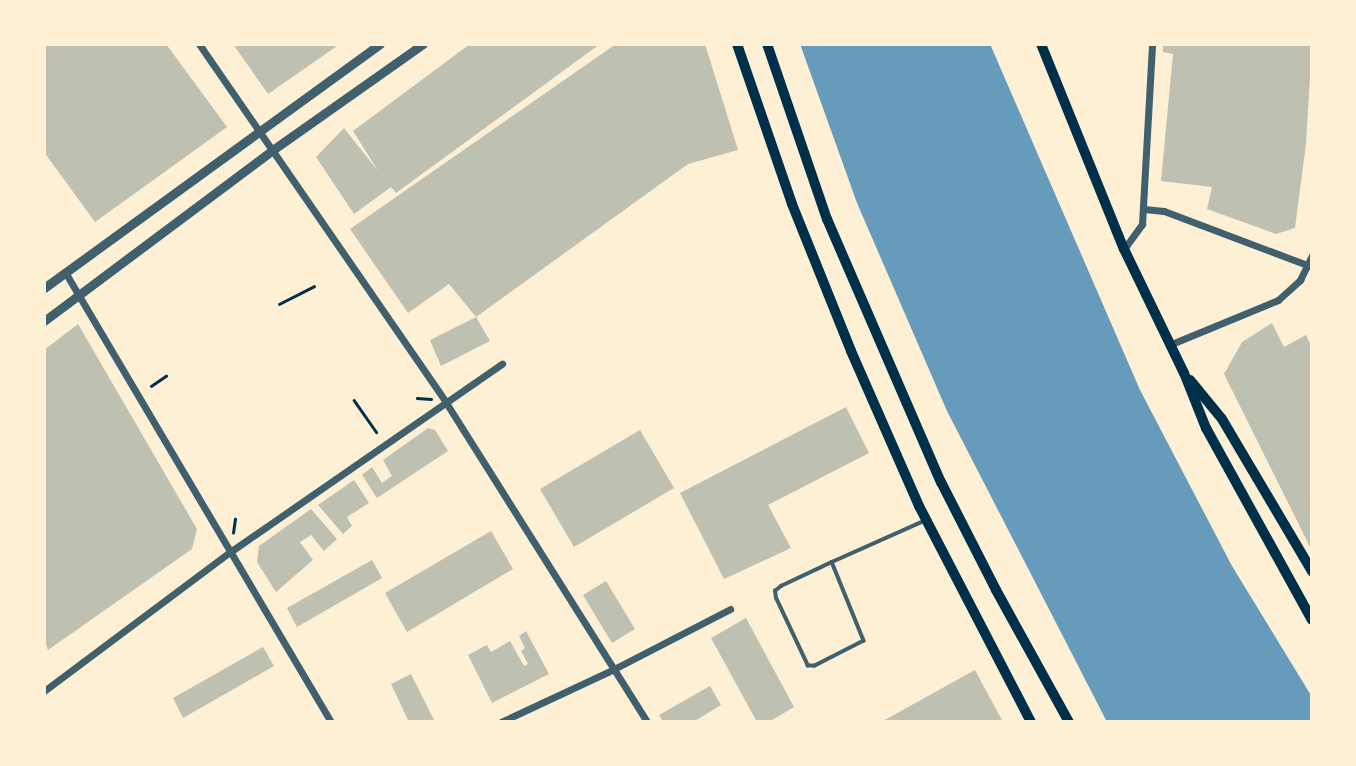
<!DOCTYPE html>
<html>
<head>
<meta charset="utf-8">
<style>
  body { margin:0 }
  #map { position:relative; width:1356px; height:766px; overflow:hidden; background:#fdf0d5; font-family:Signika,sans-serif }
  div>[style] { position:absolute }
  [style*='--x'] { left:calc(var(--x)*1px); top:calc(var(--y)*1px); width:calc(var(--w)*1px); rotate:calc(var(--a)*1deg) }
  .water>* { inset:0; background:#669bbc }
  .building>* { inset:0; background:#bec0b2 }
  .path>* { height:2.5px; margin:-1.25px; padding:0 1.25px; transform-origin:1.25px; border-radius:1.25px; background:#003049 }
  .service>* { height:3.5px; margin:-1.75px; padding:0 1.75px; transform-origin:1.75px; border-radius:1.75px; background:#3f606c }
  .minor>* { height:7px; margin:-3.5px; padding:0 3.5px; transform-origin:3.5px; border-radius:3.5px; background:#3f606c }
  .tertiary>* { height:9px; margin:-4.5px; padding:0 4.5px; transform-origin:4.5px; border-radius:4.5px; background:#3f606c }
  .secondary>* { height:10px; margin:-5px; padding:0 5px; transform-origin:5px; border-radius:5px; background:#003049 }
  .primary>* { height:10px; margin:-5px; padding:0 5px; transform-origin:5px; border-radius:5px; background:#003049 }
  span { translate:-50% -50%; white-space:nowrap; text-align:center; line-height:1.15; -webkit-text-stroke:7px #fdf0d5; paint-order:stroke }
  .frame { position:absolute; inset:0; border:46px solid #fdf0d5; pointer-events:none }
</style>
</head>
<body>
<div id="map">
  <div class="water">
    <i style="clip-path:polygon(800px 44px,990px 44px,1140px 390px,1232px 566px,1312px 697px,1312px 722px,1107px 722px,947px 411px,857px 203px)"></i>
  </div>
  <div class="building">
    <i style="clip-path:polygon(44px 44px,166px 44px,227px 127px,95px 222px,44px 152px)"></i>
    <i style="clip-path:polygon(233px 44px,340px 44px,268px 94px)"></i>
    <i style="clip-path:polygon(470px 44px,600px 44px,396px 193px,391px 187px,354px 214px,316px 157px,344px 128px,378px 171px,353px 131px)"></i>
    <i style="clip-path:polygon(616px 44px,705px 44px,738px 150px,688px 164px,476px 317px,449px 284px,408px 313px,350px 229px)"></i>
    <i style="clip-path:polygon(1163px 44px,1312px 44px,1306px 144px,1295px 228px,1276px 234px,1207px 209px,1212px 187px,1161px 181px,1173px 54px,1163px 52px)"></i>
    <i style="clip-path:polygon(476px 317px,490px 341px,441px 366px,430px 340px)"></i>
    <i style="clip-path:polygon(1272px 323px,1284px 347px,1306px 335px,1312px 348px,1312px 551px,1224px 374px,1242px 342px)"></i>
    <i style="clip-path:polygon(78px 324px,197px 529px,192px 549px,48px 650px,44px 639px,44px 350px)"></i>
    <i style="clip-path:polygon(846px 407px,869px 453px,768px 505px,791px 548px,724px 579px,680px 493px)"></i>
    <i style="clip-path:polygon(428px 428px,435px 430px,448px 451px,377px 498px,362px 475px,372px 467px,382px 483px,392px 476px,383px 460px)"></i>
    <i style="clip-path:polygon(640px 430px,674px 488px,574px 547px,540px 489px)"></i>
    <i style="clip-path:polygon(354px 480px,369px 503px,347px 517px,352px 526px,343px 534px,318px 505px)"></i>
    <i style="clip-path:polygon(311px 509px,337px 539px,324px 551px,311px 535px,300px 542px,313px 560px,276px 592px,257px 562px,259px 546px)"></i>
    <i style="clip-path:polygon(491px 531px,513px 569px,407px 632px,385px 593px)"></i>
    <i style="clip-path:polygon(372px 560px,382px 578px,297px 627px,287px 608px)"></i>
    <i style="clip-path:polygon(606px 581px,635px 629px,612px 643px,583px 595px)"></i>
    <i style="clip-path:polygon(746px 618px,794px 707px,769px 722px,757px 722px,711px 638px)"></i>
    <i style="clip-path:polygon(526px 631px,549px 674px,492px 703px,468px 655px,487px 645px,491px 652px,510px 641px,524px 666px,528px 664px,521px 651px,525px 648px,519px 636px)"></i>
    <i style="clip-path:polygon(263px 647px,274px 666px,183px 718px,173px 698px)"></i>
    <i style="clip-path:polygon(975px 670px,1003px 722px,881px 722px)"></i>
    <i style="clip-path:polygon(411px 674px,435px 722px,409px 722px,391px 684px)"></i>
    <i style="clip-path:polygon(710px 686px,721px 705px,693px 722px,663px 722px,659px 715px)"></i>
  </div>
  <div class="path">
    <i style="--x:279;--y:304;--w:39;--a:-27"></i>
    <i style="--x:151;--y:386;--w:18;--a:-34"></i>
    <i style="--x:417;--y:398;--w:14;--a:4"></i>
    <i style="--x:354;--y:400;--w:39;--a:55"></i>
    <i style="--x:233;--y:533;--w:14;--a:-82"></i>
  </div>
  <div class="service">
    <i style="--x:832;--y:562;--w:85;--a:67.9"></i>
    <i style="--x:864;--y:641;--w:55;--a:153"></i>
    <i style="--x:815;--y:666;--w:7;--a:180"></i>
    <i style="--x:808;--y:666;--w:75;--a:-115.2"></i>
    <i style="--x:776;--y:598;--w:7;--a:-98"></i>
    <i style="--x:775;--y:591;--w:8;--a:-40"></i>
    <i style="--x:781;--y:586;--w:56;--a:-25.2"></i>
    <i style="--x:832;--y:562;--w:101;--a:-24"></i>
  </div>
  <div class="minor">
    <i style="--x:199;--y:44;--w:434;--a:55.4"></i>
    <i style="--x:445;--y:401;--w:379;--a:57.8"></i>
    <i style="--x:1144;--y:209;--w:20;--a:6"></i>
    <i style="--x:1164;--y:211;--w:158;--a:20.7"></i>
    <i style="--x:1124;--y:249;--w:31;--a:-54"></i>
    <i style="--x:1142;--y:224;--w:180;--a:-86.8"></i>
    <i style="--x:65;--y:272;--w:523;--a:59.41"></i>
    <i style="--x:1169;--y:345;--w:118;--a:-22.4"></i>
    <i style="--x:1278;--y:300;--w:30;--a:-42"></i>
    <i style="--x:1300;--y:280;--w:28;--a:-64"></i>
    <i style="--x:44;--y:691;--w:232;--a:-36.8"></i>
    <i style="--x:230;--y:552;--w:331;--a:-34.7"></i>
    <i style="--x:501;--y:722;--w:123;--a:-25.1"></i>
    <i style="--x:612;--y:670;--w:133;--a:-27.3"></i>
  </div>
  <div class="tertiary">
    <i style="--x:44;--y:288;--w:415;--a:-36"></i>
    <i style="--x:44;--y:321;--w:287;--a:-36.8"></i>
    <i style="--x:274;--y:149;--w:182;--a:-35.2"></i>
  </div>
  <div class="secondary">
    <i style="--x:1041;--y:44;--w:221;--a:68"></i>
    <i style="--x:1124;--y:249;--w:138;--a:64.2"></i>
    <i style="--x:1184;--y:373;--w:59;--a:68.2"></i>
    <i style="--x:1206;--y:428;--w:219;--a:61.1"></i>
    <i style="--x:1190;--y:380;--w:50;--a:50.6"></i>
    <i style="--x:1222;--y:419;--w:177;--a:59.4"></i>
  </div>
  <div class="primary">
    <i style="--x:737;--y:44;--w:169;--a:71"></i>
    <i style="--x:792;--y:204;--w:158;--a:68.1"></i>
    <i style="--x:851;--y:351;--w:169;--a:66.3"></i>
    <i style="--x:919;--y:506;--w:243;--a:62.6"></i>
    <i style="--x:767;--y:44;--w:185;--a:71.1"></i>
    <i style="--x:827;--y:219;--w:287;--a:66.6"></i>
    <i style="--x:941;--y:482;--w:121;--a:63"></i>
    <i style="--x:996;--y:590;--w:151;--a:61.1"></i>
  </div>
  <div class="frame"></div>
</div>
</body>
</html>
